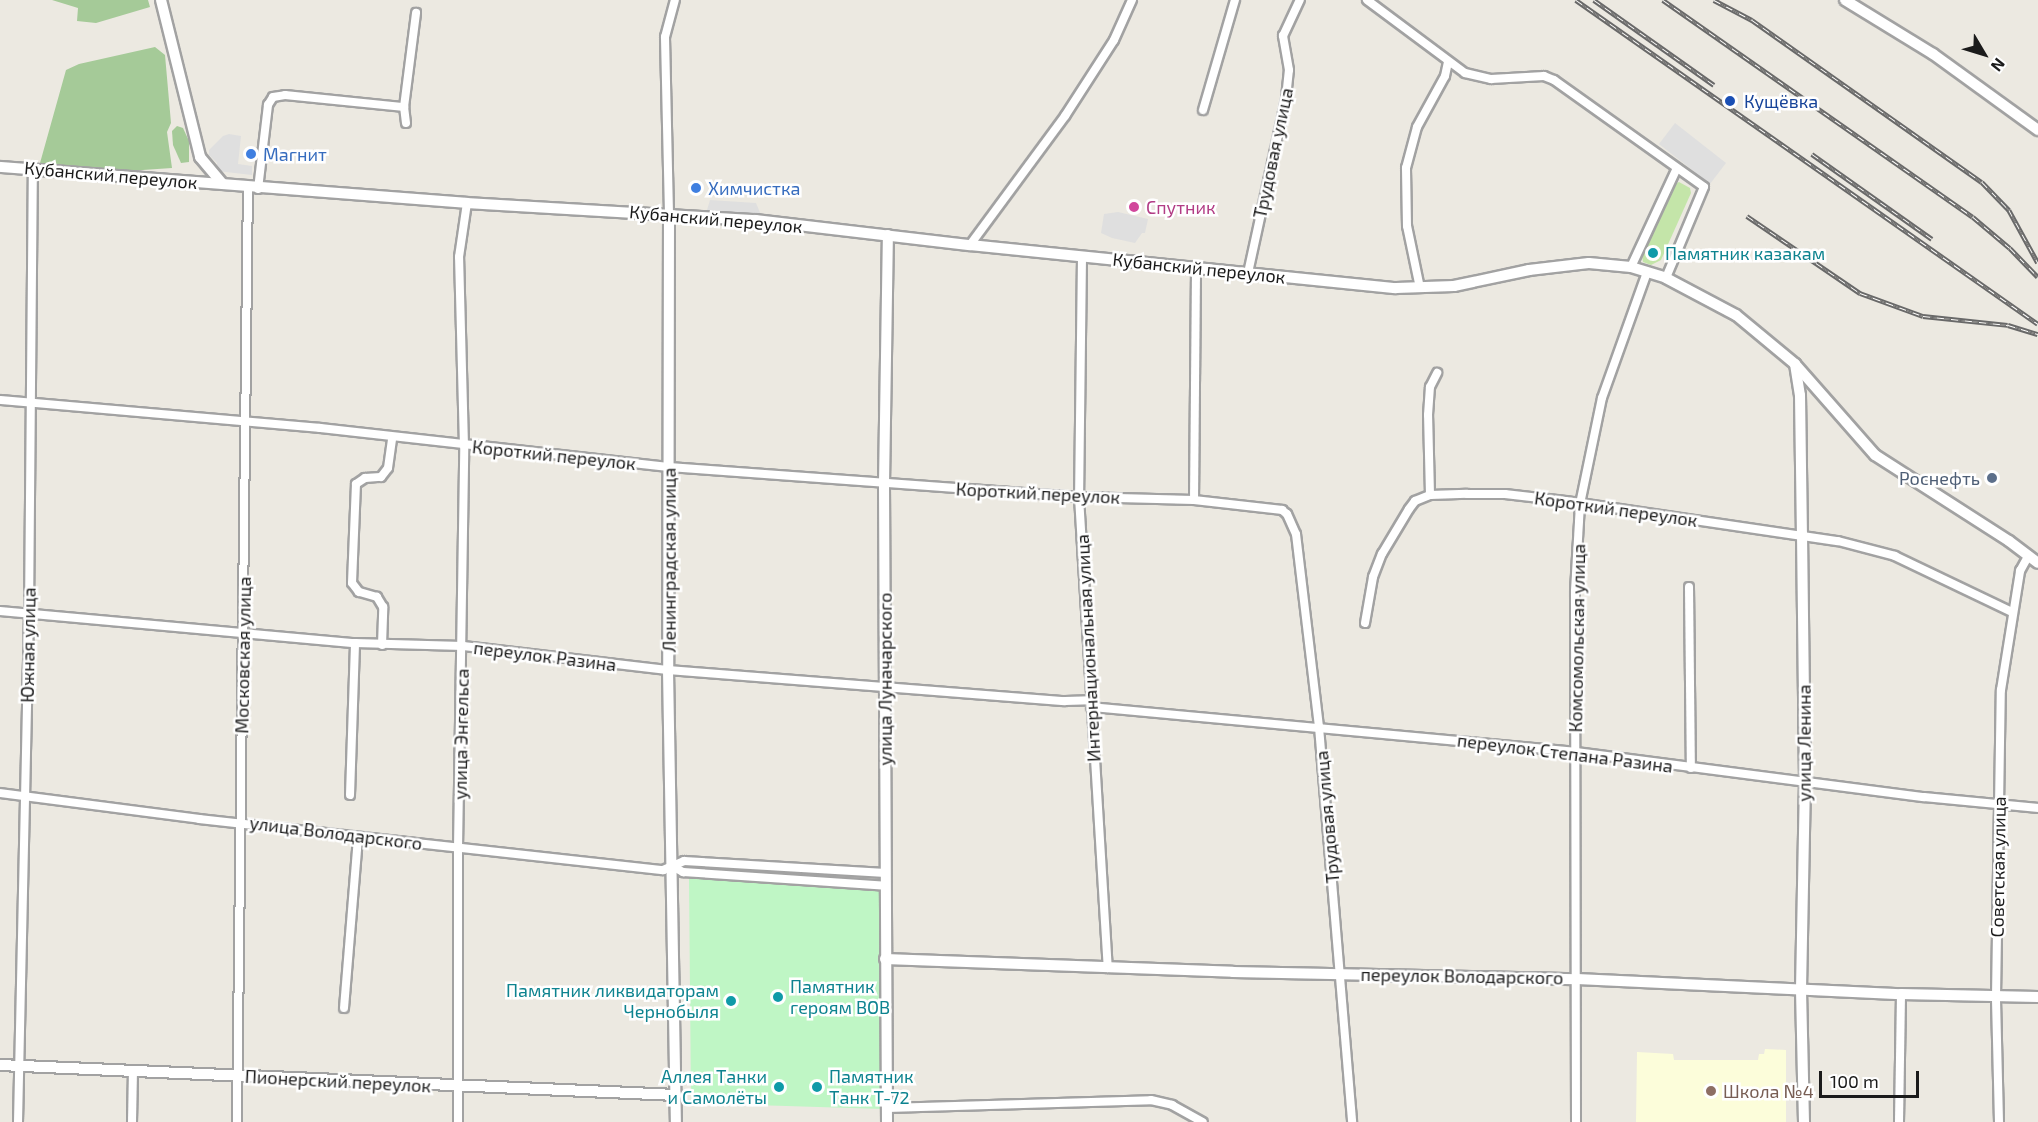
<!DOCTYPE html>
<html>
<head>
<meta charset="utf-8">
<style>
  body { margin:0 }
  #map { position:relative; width:2038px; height:1122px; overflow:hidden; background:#ece9e1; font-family:"Exo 2",sans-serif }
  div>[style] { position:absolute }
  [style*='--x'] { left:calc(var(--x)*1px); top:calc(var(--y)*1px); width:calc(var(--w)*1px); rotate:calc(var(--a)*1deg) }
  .education>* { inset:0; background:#fcfdda }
  .grass>* { inset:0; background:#c4e5a9 }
  .forest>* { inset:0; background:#a5ca98 }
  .park>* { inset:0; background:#bff6c5 }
  .parking>* { inset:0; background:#dfdfdf }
  .roads { filter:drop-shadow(2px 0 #a2a2a2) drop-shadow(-2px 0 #a2a2a2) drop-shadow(0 2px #a2a2a2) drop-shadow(0 -2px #a2a2a2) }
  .minor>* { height:8px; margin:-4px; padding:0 4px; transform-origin:4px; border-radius:4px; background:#fff }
  .tertiary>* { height:10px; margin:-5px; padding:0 5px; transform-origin:5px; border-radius:5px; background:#fff }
  .rail>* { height:4.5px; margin-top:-2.25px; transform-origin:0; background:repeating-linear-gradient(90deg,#fff 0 7px,#696969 0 14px); box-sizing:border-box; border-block:2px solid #696969 }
  .dots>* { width:16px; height:16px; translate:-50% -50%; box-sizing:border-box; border:3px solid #fff; border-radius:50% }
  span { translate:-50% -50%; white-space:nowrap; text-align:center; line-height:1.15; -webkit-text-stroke:5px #fff; paint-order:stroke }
  .transit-label { font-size:18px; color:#164399 }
  .left { translate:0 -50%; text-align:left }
  .street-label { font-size:18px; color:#1b1b1b }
  .shop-label { font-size:18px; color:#366cbe }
  .hotel-label { font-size:18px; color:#b23c85 }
  .culture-label { font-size:18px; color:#0d838f }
  .right { translate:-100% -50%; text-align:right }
  .service-label { font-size:18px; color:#4e5e75 }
  .education-label { font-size:18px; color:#785e54 }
  .north { position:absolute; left:1954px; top:24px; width:60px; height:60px; -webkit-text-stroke:4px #fff; paint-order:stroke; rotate:128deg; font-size:16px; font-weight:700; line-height:24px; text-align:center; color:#1b1b1b }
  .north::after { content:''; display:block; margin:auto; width:21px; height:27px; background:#1b1b1b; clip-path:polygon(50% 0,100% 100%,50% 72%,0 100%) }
  .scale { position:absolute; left:1819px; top:1071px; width:100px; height:27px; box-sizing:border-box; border:3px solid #1b1b1b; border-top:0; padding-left:8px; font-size:18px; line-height:21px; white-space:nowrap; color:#1b1b1b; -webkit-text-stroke:4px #fff; paint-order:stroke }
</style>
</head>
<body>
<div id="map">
  <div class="education">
    <i style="clip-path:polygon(1765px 1049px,1786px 1050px,1786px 1122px,1636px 1122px,1637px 1052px,1673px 1054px,1674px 1060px,1758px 1060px,1759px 1054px,1764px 1054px)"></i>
  </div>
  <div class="grass">
    <i style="clip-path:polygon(1679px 182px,1690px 188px,1691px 193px,1661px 260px,1651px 265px,1643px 262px,1642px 255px,1673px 185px)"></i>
  </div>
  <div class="forest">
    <i style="clip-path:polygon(52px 0,148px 0,150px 7px,96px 23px,77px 21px,78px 8px)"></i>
    <i style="clip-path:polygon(155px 47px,165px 55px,171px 123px,167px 132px,172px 168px,128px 171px,40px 163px,66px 70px,79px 64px)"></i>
    <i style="clip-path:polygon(177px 126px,183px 128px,189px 141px,189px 162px,181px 163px,173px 145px,172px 131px)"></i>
  </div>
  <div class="park">
    <i style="clip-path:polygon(689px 878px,881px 889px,883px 1109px,691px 1103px)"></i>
  </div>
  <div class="parking">
    <i style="clip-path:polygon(1675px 123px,1726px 163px,1710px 184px,1659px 144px)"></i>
    <i style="clip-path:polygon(229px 134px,241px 136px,238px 164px,252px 166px,252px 175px,217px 171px,217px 163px,209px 155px,209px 150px,223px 136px)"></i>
    <i style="clip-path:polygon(710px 200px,756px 203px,761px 215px,707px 210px)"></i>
    <i style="clip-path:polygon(1118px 212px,1148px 219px,1145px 233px,1142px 233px,1135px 243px,1112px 238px,1101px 233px,1104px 214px)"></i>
  </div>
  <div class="roads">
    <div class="minor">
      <i style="--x:1367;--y:0;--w:122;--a:36.7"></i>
      <i style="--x:1465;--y:73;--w:27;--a:13"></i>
      <i style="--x:1491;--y:79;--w:53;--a:-3.2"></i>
      <i style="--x:1544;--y:76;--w:11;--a:22"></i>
      <i style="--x:1554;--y:80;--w:184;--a:35.5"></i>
      <i style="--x:1704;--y:187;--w:99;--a:112.7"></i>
      <i style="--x:1203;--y:110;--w:115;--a:-73.8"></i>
      <i style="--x:406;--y:123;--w:16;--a:-97"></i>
      <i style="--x:404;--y:107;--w:95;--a:-82.7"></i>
      <i style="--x:258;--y:189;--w:85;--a:-83.2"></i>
      <i style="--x:268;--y:105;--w:9;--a:-58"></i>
      <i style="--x:273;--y:97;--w:12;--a:-9"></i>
      <i style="--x:285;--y:95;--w:120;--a:5.8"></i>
      <i style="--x:669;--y:214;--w:177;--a:-91.3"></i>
      <i style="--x:665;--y:37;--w:38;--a:-75"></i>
      <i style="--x:970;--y:245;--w:160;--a:-53.6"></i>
      <i style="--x:1065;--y:116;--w:90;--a:-57.2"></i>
      <i style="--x:1114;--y:40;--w:44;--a:-65.8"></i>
      <i style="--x:1082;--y:257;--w:240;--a:90.7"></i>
      <i style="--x:1079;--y:497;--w:472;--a:86.5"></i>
      <i style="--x:1631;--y:267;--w:109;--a:-65.1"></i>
      <i style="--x:1248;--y:273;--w:179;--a:-77.7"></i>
      <i style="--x:1286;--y:98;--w:28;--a:-84"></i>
      <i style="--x:1289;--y:70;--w:35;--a:-100"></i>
      <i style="--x:1283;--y:36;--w:40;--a:-65"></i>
      <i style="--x:1420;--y:288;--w:63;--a:-101.8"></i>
      <i style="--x:1407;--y:226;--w:58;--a:-91"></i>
      <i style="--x:1406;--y:168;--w:42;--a:-75"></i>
      <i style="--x:1417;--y:127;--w:58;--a:-61.2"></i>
      <i style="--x:1445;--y:76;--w:14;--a:-78"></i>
      <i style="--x:0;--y:400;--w:321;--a:5"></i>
      <i style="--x:320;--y:428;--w:351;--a:6.4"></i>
      <i style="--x:669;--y:467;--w:411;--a:4.2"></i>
      <i style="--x:1079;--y:497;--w:115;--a:1.5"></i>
      <i style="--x:1194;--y:500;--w:89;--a:6.5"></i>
      <i style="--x:1282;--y:510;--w:6;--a:39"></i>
      <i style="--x:1287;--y:514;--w:22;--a:66"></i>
      <i style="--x:1296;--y:534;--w:194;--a:83.2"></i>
      <i style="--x:1319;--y:727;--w:396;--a:85.2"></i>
      <i style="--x:1430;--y:495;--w:80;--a:-91.4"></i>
      <i style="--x:1428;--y:415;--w:28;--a:-86"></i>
      <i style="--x:1430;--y:387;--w:16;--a:-63"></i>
      <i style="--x:1194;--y:500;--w:232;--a:-89.5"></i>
      <i style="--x:1689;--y:587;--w:181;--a:89.4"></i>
      <i style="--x:0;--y:611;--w:356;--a:5.2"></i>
      <i style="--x:355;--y:643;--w:108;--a:1.6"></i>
      <i style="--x:463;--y:646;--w:206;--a:6.7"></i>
      <i style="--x:668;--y:670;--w:398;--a:4.5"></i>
      <i style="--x:1065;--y:701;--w:25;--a:-2"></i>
      <i style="--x:1365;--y:623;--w:47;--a:-80.1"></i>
      <i style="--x:1373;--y:577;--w:25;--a:-69"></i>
      <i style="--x:1382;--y:554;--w:52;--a:-59"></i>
      <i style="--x:1409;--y:509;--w:10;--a:-53"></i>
      <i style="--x:1415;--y:501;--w:16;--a:-22"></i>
      <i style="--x:1430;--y:495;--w:37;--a:-2"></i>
      <i style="--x:1467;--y:494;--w:38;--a:0"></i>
      <i style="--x:1505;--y:494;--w:61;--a:6.5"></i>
      <i style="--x:1566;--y:501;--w:275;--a:8.4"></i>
      <i style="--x:1838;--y:541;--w:59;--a:14.7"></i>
      <i style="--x:1895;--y:556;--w:130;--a:25.6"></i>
      <i style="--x:382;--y:645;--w:38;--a:-88"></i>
      <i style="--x:383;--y:607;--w:12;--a:-121"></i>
      <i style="--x:377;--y:597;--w:19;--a:-164"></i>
      <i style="--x:359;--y:592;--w:11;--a:-128"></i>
      <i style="--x:352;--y:583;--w:99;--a:-87.7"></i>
      <i style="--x:356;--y:484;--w:11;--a:-34"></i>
      <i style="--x:365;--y:478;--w:16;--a:-4"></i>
      <i style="--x:381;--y:477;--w:11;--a:-52"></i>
      <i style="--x:388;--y:468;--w:30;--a:-82"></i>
      <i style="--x:1091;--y:707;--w:487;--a:5.3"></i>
      <i style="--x:1576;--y:752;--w:351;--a:7.4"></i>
      <i style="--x:1924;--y:797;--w:115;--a:5.5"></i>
      <i style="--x:0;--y:793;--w:201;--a:7.4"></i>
      <i style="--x:199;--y:819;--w:467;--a:6.3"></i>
      <i style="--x:663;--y:870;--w:23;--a:-23"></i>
      <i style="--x:684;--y:861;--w:202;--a:3.4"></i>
      <i style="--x:350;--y:795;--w:152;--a:-88.1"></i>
      <i style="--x:672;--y:866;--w:13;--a:29"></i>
      <i style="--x:683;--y:872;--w:203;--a:3.9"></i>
      <i style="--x:344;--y:1008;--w:172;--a:-85.3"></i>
      <i style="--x:887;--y:1108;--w:264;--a:-1.7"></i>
      <i style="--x:1151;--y:1100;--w:22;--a:13"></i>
      <i style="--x:1172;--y:1105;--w:35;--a:29"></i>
      <i style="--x:18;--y:1122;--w:509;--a:-88.76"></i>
      <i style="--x:29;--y:613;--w:444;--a:-89.5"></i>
      <i style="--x:132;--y:1122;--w:52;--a:-88.9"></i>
      <i style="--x:237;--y:1122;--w:935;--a:-89.33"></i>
      <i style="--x:458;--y:1122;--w:274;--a:-90"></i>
      <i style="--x:458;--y:848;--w:402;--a:-89.1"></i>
      <i style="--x:464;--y:446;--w:189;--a:-91.5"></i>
      <i style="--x:459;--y:257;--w:55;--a:-81.6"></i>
      <i style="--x:1576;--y:1122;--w:531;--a:-90.11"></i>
      <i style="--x:1575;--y:591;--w:87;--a:-86.7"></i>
      <i style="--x:1580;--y:504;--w:108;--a:-78.3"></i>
      <i style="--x:1602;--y:398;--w:134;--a:-70.3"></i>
      <i style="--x:1899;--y:1122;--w:128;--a:-89.1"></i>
      <i style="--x:1999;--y:1122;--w:125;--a:-91.4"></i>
      <i style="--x:1996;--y:997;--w:307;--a:-89.1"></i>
      <i style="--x:2001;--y:690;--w:121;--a:-80.9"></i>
      <i style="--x:2020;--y:571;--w:18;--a:-61"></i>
    </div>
    <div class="tertiary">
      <i style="--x:161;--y:0;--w:162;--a:76"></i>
      <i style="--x:200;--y:157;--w:35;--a:50"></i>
      <i style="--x:1845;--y:0;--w:103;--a:31.5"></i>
      <i style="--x:1933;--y:54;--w:130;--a:35.9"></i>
      <i style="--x:0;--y:167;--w:468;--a:4.4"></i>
      <i style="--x:467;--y:203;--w:289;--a:3.4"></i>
      <i style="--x:756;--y:220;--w:215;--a:6.7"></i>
      <i style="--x:970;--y:245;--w:428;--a:5.8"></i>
      <i style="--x:1396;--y:288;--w:58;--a:-2"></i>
      <i style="--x:1454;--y:286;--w:77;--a:-12"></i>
      <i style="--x:1529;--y:270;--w:60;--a:-6.7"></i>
      <i style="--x:1589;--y:263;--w:42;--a:5.4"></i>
      <i style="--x:1631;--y:267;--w:37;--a:17"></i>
      <i style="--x:1666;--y:278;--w:79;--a:27.9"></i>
      <i style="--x:1736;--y:315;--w:77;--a:39.7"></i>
      <i style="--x:1795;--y:364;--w:121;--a:48.7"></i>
      <i style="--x:1875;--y:455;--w:159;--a:32.7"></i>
      <i style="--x:2009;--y:541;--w:36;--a:37"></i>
      <i style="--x:669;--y:214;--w:456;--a:90.1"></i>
      <i style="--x:668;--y:670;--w:452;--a:89"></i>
      <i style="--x:1795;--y:364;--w:31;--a:81"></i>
      <i style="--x:1800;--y:395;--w:139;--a:89.2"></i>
      <i style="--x:1802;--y:534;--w:247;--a:89.3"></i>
      <i style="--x:1805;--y:781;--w:209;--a:91.1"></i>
      <i style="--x:1801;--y:990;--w:132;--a:88.7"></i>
      <i style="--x:885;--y:959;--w:348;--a:2.1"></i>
      <i style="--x:1233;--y:972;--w:344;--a:1.2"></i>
      <i style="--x:1577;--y:979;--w:324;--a:2.7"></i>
      <i style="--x:1901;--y:994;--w:137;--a:1.3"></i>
      <i style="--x:0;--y:1065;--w:677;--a:2.54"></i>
      <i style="--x:887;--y:1122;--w:638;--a:-90.27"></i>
      <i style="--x:884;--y:484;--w:249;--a:-89.1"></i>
    </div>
  </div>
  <div class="rail">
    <i style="--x:1576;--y:0;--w:564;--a:35.04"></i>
    <i style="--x:1594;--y:0;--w:147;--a:35.3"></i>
    <i style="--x:1663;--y:0;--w:378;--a:35"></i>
    <i style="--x:1973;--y:217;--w:48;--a:40"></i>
    <i style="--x:2010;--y:248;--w:40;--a:46"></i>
    <i style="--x:1714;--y:0;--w:43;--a:27.8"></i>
    <i style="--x:1752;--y:20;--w:281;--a:35.2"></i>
    <i style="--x:1982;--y:182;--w:39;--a:46"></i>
    <i style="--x:2009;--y:210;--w:60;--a:61.3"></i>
    <i style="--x:1812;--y:154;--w:147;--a:35.3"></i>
    <i style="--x:1747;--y:216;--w:137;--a:34.3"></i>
    <i style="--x:1860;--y:293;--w:67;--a:20.1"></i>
    <i style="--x:1923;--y:316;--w:85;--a:6"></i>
    <i style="--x:2008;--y:325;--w:31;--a:17"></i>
  </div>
  <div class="dots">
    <i style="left:1730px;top:101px;background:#1a4fb4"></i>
    <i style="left:251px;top:154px;background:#3f7fe0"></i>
    <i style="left:696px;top:188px;background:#3f7fe0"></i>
    <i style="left:1134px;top:207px;background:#d1479c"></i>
    <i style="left:1653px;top:253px;background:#0f9aa8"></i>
    <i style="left:1992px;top:478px;background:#5c6f8a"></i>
    <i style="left:778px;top:997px;background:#0f9aa8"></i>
    <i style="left:731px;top:1001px;background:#0f9aa8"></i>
    <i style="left:779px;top:1087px;background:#0f9aa8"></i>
    <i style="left:817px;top:1087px;background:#0f9aa8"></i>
    <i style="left:1711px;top:1091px;background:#8d6e63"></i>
  </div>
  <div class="transit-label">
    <span class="left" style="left:1744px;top:101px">Кущёвка</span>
  </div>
  <div class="street-label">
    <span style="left:1273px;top:153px;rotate:-78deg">Трудовая улица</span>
    <span style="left:111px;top:175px;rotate:5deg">Кубанский переулок</span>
    <span style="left:716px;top:219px;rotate:5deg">Кубанский переулок</span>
    <span style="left:1199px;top:268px;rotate:6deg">Кубанский переулок</span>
    <span style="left:554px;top:455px;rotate:6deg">Короткий переулок</span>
    <span style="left:1038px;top:493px;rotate:3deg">Короткий переулок</span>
    <span style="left:1616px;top:509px;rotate:8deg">Короткий переулок</span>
    <span style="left:669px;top:560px;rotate:-90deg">Ленинградская улица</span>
    <span style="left:1577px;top:638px;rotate:-89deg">Комсомольская улица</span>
    <span style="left:28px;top:645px;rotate:-89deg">Южная улица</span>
    <span style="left:1088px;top:648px;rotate:-93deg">Интернациональная улица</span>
    <span style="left:243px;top:655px;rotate:-89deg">Московская улица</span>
    <span style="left:545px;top:656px;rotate:7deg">переулок Разина</span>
    <span style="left:885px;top:679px;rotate:-90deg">улица Луначарского</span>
    <span style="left:461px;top:734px;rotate:-89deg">улица Энгельса</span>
    <span style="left:1804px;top:743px;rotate:-90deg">улица Ленина</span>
    <span style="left:1565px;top:753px;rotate:7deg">переулок Степана Разина</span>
    <span style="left:1327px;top:817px;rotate:-95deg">Трудовая улица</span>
    <span style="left:336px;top:833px;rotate:7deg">улица Володарского</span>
    <span style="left:1998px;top:867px;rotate:-89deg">Советская улица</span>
    <span style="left:1462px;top:976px;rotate:1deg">переулок Володарского</span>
    <span style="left:338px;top:1081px;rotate:3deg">Пионерский переулок</span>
  </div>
  <div class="shop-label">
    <span class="left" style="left:263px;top:154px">Магнит</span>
    <span class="left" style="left:708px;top:188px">Химчистка</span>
  </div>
  <div class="hotel-label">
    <span class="left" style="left:1146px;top:207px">Спутник</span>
  </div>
  <div class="culture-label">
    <span class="left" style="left:1665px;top:253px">Памятник казакам</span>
    <span class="left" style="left:790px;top:997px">Памятник<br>героям ВОВ</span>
    <span class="right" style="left:719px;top:1001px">Памятник ликвидаторам<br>Чернобыля</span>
    <span class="right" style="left:767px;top:1087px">Аллея Танки<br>и Самолёты</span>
    <span class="left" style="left:829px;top:1087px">Памятник<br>Танк Т-72</span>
  </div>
  <div class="service-label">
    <span class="right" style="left:1980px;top:478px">Роснефть</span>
  </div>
  <div class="education-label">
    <span class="left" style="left:1723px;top:1091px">Школа №4</span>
  </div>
  <div class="north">N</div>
  <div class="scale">100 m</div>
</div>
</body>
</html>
